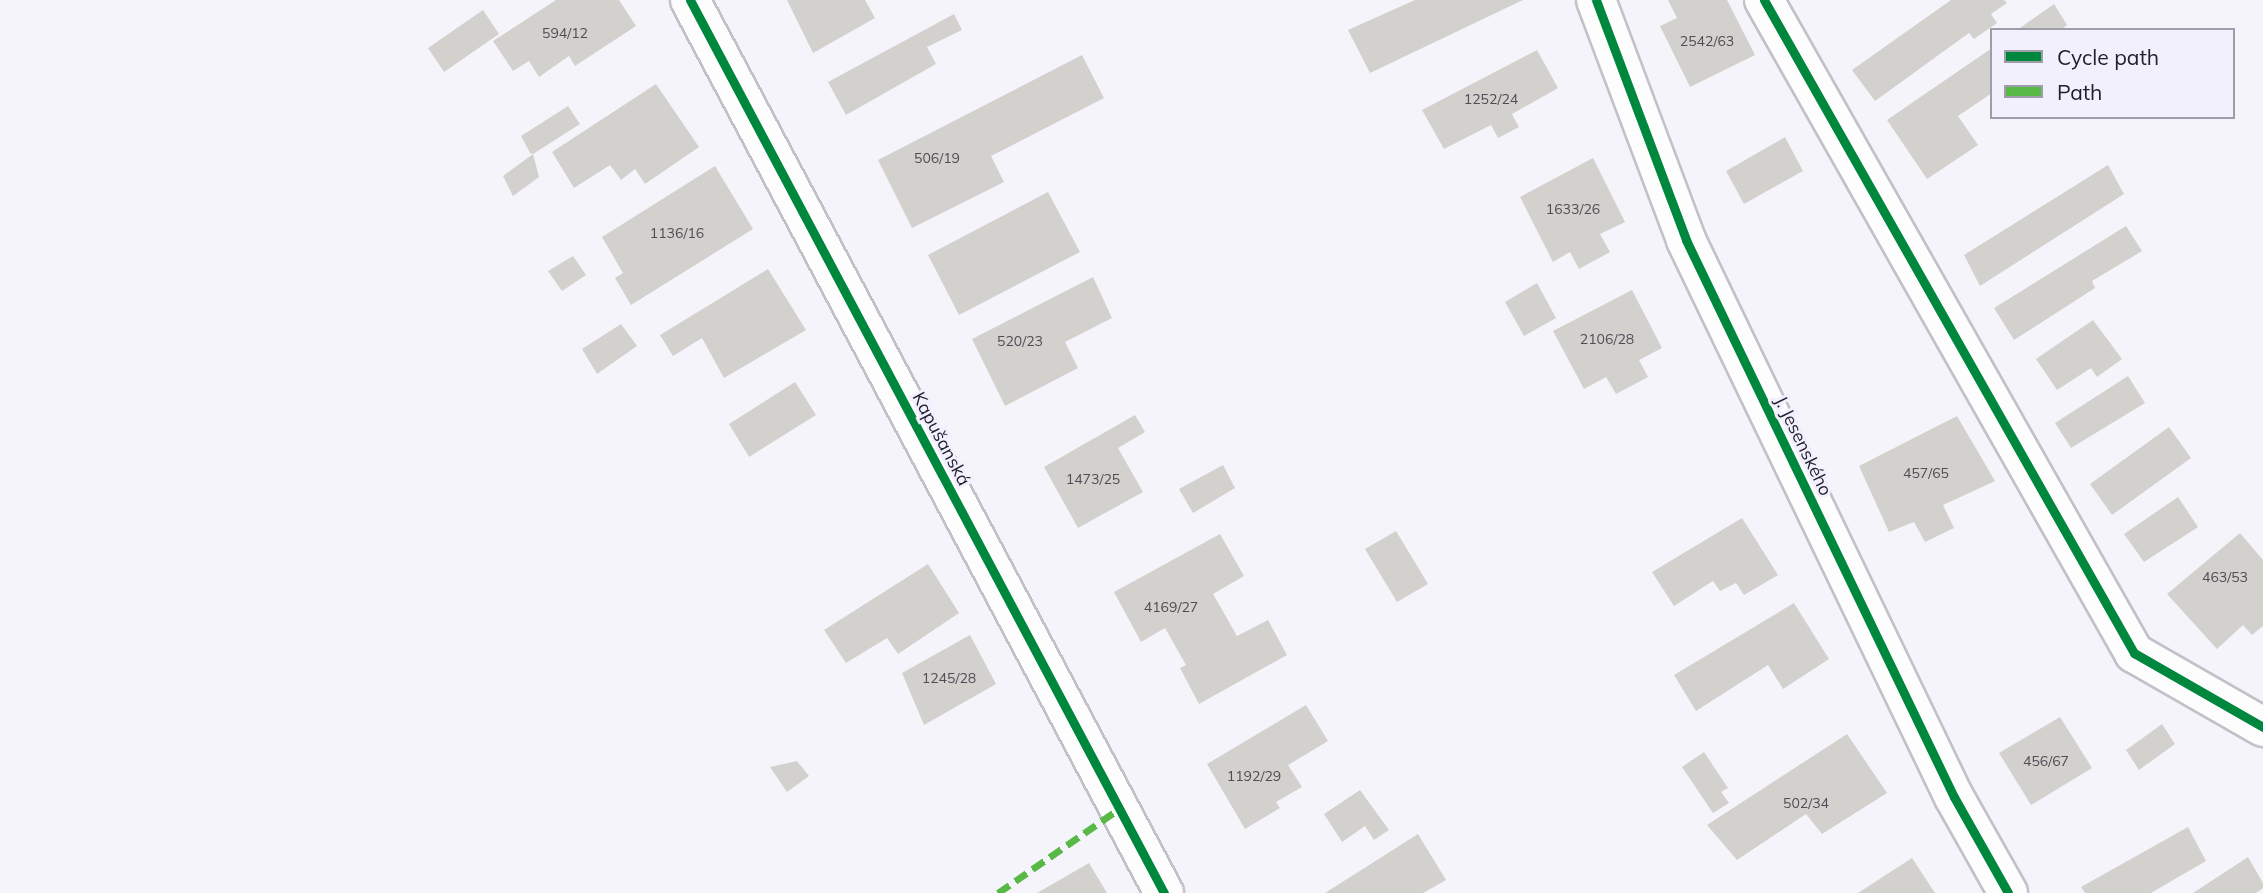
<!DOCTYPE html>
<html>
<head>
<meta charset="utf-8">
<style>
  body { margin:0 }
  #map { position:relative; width:2263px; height:893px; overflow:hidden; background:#f5f4fa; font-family:Mulish,sans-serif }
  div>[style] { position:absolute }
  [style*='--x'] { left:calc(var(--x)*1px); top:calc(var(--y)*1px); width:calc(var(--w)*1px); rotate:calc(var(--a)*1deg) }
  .building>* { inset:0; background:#d3d1cd }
  .roads { filter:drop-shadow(2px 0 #c2c1ca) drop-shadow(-2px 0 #c2c1ca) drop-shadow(0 2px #c2c1ca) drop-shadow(0 -2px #c2c1ca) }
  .minor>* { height:38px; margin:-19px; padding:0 19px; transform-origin:19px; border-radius:19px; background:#fefdfe }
  .quiet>* { height:7px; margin-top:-3.5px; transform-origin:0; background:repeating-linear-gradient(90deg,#58b947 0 14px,transparent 0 21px) }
  .cycleway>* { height:9px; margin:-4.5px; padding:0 4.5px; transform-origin:4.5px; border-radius:4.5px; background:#00873e }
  span { translate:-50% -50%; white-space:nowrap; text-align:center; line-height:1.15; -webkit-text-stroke:6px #f3f0fe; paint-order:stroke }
  .number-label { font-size:14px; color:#4e4c54 }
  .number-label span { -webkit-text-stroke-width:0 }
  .street-label { font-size:18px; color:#22202c }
  .legend { position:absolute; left:1990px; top:28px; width:245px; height:91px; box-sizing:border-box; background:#f3f0fe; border:2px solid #9f9daa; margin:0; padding:9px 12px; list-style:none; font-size:21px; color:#22202c }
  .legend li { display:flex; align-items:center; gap:14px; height:35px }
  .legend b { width:35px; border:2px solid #9f9daa }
</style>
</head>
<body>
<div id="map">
  <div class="building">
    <i style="clip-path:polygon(556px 0,619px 0,636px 26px,575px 66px,569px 56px,539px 77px,529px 61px,513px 71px,493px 41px)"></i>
    <i style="clip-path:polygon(787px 0,865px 0,875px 18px,813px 53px)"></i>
    <i style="clip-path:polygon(1415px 0,1523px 0,1370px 73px,1348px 30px)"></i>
    <i style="clip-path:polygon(1668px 0,1727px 0,1755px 55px,1690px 87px,1660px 26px,1677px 18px)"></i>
    <i style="clip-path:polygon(1951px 0,2004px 0,2007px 3px,1991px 14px,1997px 23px,1974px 39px,1969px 33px,1875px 101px,1852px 70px)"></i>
    <i style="clip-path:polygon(2054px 4px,2067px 25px,2060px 30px,2017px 30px)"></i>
    <i style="clip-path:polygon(483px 10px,499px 34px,444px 72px,428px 48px)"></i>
    <i style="clip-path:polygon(954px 14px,962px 30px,927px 47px,936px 64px,846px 115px,828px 82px)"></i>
    <i style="clip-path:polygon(1992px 48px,1992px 93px,1958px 116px,1978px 145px,1927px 179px,1887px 120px)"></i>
    <i style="clip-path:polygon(1537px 50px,1558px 88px,1512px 114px,1519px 127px,1498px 138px,1491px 125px,1444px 149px,1422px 110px)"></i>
    <i style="clip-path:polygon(1082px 55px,1104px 98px,991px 156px,1004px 182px,912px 228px,878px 160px)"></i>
    <i style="clip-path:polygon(656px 84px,699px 147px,645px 184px,635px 169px,621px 180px,610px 165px,574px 188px,552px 152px)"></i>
    <i style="clip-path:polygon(568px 106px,580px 124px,533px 154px,530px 153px,521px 136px)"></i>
    <i style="clip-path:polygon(1785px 137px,1803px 171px,1744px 204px,1726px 171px)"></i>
    <i style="clip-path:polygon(533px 154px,539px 177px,513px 196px,503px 176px)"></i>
    <i style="clip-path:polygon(1593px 158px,1625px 222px,1600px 234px,1610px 252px,1579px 269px,1570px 252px,1553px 262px,1520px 197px)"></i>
    <i style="clip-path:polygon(2108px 165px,2124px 194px,1980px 286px,1964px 255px)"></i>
    <i style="clip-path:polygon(715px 166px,753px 229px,631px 305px,615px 278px,623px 273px,602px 237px)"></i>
    <i style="clip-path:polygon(1048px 192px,1080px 252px,959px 315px,928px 255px)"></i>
    <i style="clip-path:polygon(2126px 226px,2142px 251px,2092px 281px,2095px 288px,2014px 340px,1994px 308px)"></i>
    <i style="clip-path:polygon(573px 256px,586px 275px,562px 291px,548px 271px)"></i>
    <i style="clip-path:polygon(768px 269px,806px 330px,724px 378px,702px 338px,673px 356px,660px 335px)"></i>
    <i style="clip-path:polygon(1093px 277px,1112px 318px,1065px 342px,1078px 368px,1005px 406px,972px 339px)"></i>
    <i style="clip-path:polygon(1537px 283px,1556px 318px,1524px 336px,1505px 302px)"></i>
    <i style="clip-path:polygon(1632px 290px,1662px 348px,1639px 360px,1648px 377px,1616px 394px,1606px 377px,1584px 389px,1553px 331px)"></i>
    <i style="clip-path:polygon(2093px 320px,2122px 359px,2097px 377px,2091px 368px,2057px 390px,2036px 359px)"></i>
    <i style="clip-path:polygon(621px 324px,637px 346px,597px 374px,582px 349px)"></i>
    <i style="clip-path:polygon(2128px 376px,2145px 403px,2071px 448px,2055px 423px)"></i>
    <i style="clip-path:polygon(795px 382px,816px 415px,749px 457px,729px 424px)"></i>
    <i style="clip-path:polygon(1135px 415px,1145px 432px,1118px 448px,1143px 492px,1078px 528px,1044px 467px)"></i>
    <i style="clip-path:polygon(1957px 416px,1995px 481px,1943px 505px,1954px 528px,1925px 542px,1914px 522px,1889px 532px,1859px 466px)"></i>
    <i style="clip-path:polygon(2169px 427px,2191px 458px,2112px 515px,2090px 484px)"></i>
    <i style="clip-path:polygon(1223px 465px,1235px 488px,1193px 513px,1179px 489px)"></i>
    <i style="clip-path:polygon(2178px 497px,2198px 527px,2144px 562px,2124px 534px)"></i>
    <i style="clip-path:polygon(1742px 518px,1778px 575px,1744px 595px,1736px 583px,1720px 591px,1713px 581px,1674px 606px,1652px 572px)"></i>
    <i style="clip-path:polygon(1396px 531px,1428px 584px,1397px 602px,1365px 549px)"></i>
    <i style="clip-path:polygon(2240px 533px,2263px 560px,2263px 626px,2252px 635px,2243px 625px,2217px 649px,2167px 594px)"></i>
    <i style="clip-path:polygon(1220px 534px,1244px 576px,1213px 594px,1237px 636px,1268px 620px,1287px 655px,1199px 704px,1180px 668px,1186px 665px,1165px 628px,1141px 642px,1114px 592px)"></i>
    <i style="clip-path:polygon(928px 564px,959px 613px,898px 654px,887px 638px,846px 663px,824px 630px)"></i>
    <i style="clip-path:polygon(1794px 603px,1829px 659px,1783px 689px,1768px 665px,1696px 711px,1674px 675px)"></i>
    <i style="clip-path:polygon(970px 635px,996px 684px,924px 725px,902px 673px)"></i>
    <i style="clip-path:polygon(1306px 705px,1328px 741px,1288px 765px,1302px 787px,1276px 802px,1280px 808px,1245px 829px,1207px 764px)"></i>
    <i style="clip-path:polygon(2060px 717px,2092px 768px,2031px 805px,1999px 753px)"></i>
    <i style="clip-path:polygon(2162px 724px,2175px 744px,2139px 770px,2126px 750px)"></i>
    <i style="clip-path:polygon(1847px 734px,1887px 793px,1822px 834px,1806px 814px,1737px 860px,1707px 825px)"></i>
    <i style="clip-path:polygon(1704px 752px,1728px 788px,1721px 792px,1729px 803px,1713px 813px,1682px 767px)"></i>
    <i style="clip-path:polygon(797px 761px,809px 776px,787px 792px,770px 767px)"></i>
    <i style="clip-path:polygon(1360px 790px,1389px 830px,1374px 840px,1365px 826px,1342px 842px,1324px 814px)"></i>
    <i style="clip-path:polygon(2188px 827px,2206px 861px,2151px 893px,2085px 893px,2081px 887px)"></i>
    <i style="clip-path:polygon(1418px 834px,1446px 880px,1423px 893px,1325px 893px)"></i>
    <i style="clip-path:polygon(2248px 857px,2263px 883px,2263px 888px,2256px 893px,2193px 893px)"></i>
    <i style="clip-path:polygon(1912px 858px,1935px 893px,1858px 893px)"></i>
    <i style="clip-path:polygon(1089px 863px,1107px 893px,1037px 893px)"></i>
  </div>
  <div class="roads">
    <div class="minor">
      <i style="--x:690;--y:0;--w:1011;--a:62.04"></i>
      <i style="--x:1596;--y:0;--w:256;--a:69.4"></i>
      <i style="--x:1686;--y:240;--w:618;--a:64.31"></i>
      <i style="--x:1954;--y:797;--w:110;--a:60.6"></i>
      <i style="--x:1764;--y:0;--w:751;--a:60.46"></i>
      <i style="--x:2134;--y:653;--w:149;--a:29.8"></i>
    </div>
  </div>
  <div class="quiet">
    <i style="--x:998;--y:893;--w:147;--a:-34.8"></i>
  </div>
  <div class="cycleway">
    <i style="--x:690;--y:0;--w:1011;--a:62.04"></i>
    <i style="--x:1596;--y:0;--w:256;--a:69.4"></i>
    <i style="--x:1686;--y:240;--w:618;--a:64.31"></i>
    <i style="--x:1954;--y:797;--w:110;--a:60.6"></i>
    <i style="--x:1764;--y:0;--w:751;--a:60.46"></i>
    <i style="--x:2134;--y:653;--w:149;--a:29.8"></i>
  </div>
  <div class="number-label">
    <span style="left:565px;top:33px">594/12</span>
    <span style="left:1707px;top:41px">2542/63</span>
    <span style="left:1491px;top:99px">1252/24</span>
    <span style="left:937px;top:158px">506/19</span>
    <span style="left:1573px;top:209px">1633/26</span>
    <span style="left:677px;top:233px">1136/16</span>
    <span style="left:1607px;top:339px">2106/28</span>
    <span style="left:1020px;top:341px">520/23</span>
    <span style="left:1926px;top:473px">457/65</span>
    <span style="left:1093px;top:479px">1473/25</span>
    <span style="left:2225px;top:577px">463/53</span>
    <span style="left:1171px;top:607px">4169/27</span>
    <span style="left:949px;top:678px">1245/28</span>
    <span style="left:2046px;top:761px">456/67</span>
    <span style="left:1254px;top:776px">1192/29</span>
    <span style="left:1806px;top:803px">502/34</span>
  </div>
  <div class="street-label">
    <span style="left:941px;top:439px;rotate:62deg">Kapušanská</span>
    <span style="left:1803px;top:446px;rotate:64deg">J. Jesenského</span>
  </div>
  <ul class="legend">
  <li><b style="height:9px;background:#00873e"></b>Cycle path</li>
  <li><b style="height:9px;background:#58b947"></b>Path</li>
  </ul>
</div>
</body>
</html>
